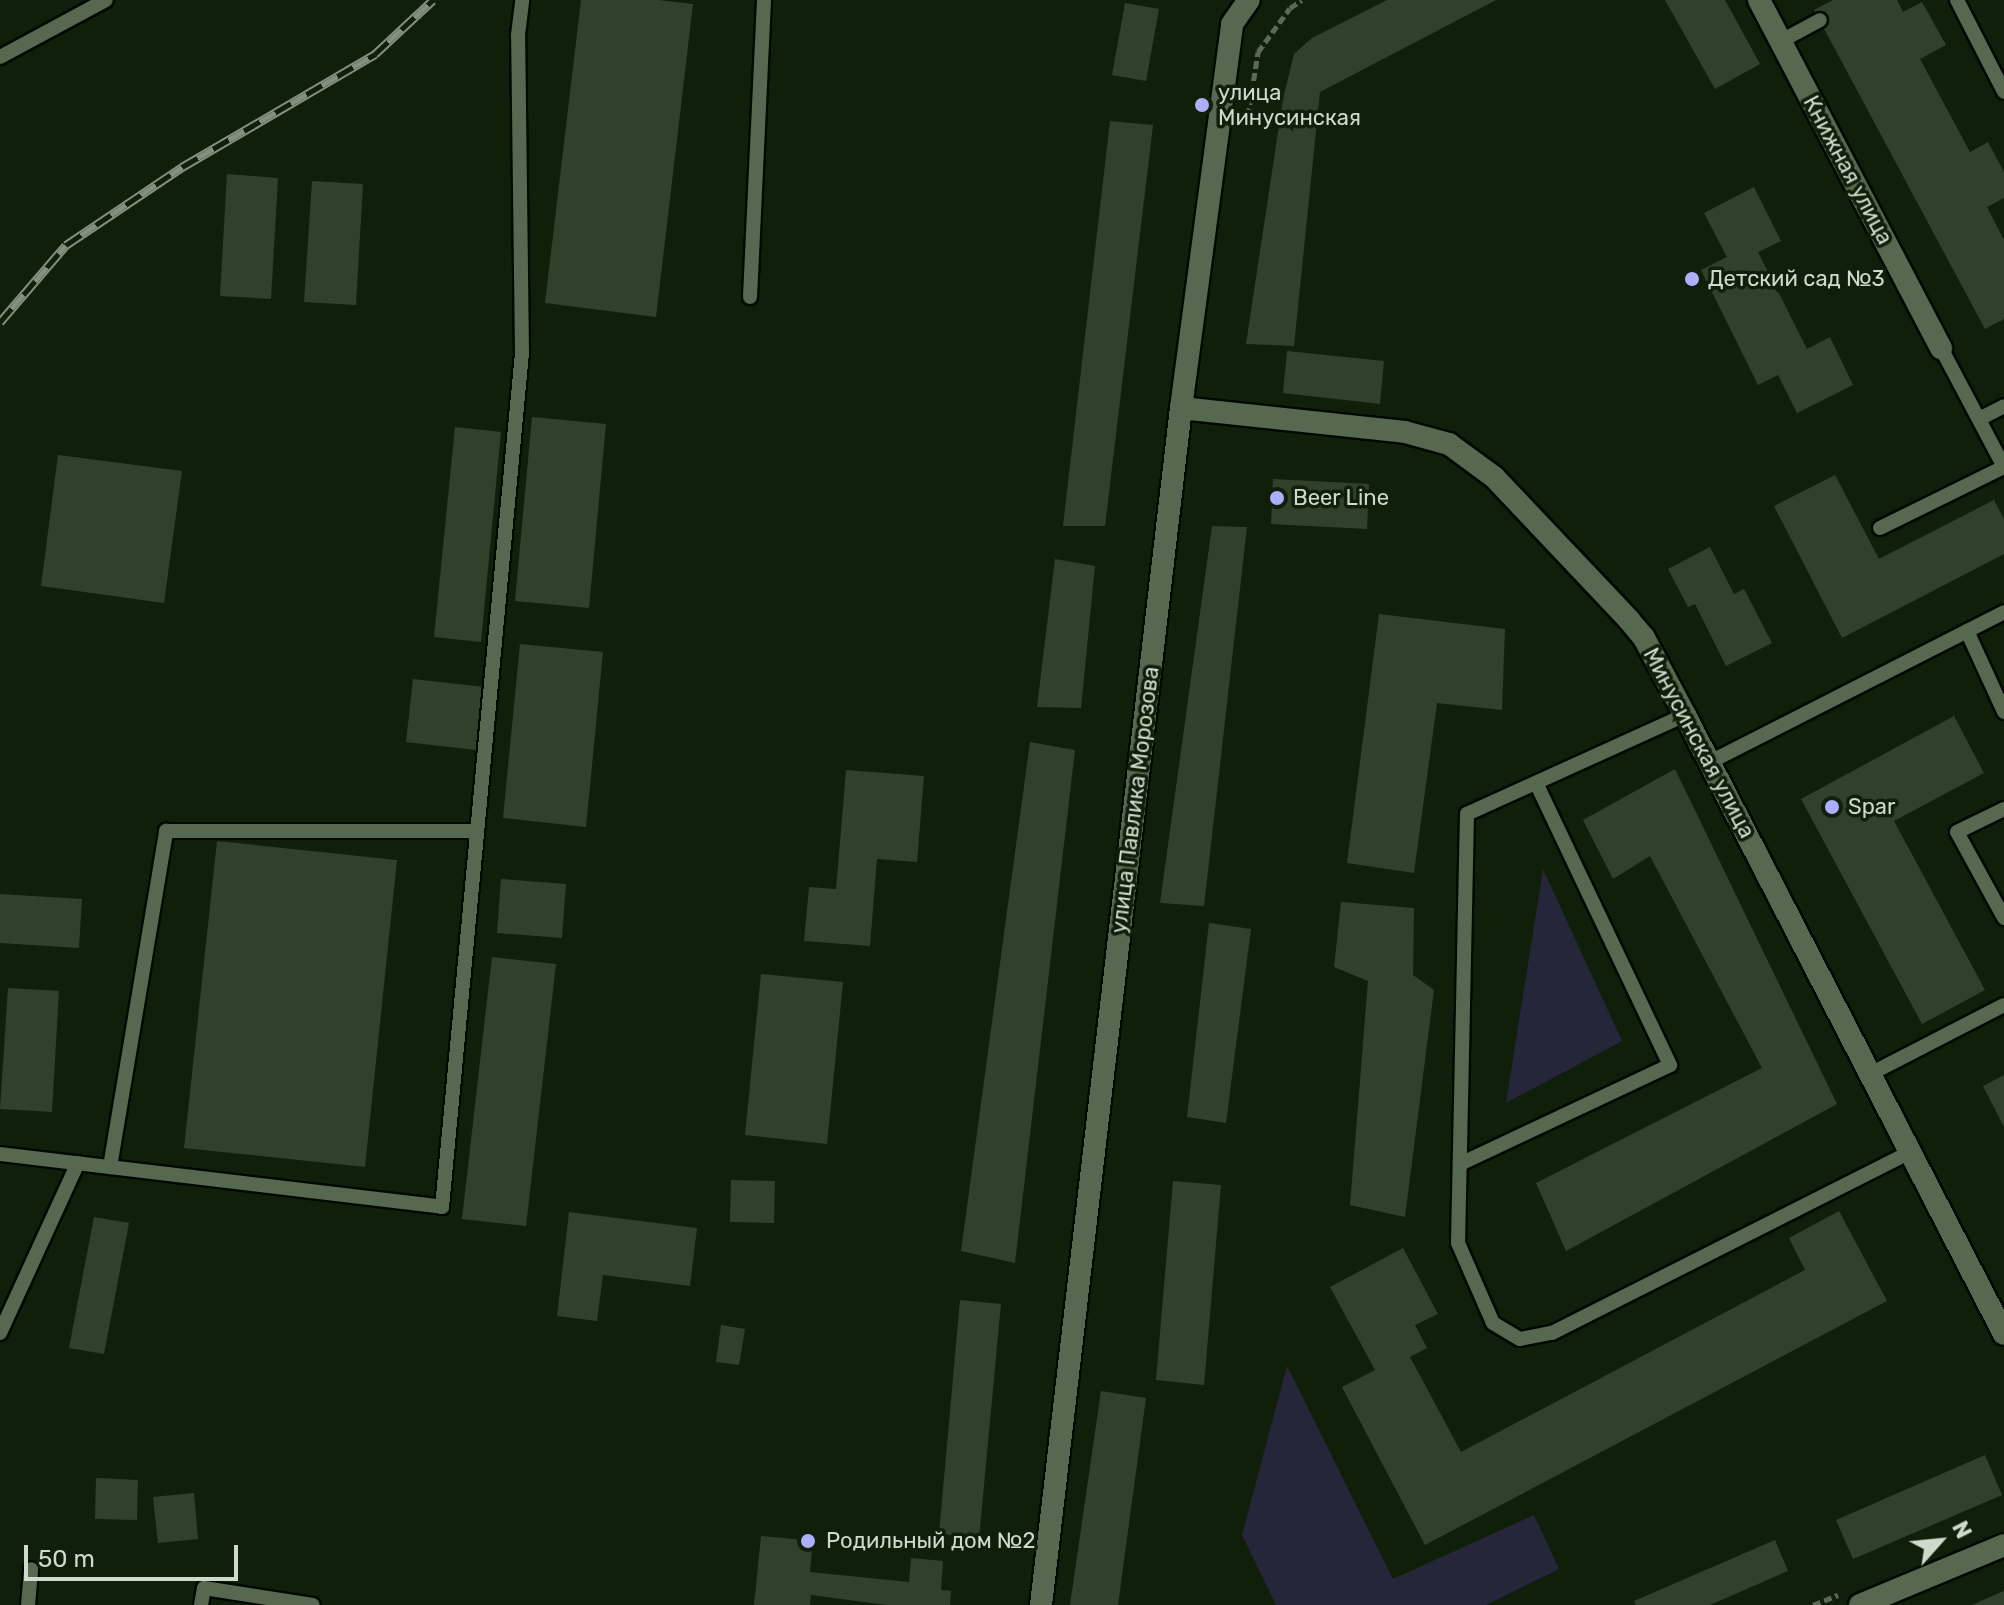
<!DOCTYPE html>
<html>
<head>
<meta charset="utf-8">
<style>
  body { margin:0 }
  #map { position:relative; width:2004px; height:1605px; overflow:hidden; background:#101f0a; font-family:Rubik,sans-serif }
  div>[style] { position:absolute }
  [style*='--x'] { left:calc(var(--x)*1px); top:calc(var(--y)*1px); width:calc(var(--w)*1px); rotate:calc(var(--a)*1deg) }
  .green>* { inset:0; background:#25263a }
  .building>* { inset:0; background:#30412b }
  .path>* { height:5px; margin-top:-2.5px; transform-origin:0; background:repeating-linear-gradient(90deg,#5c6957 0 8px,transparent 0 12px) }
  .roads { filter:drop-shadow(2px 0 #000900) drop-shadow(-2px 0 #000900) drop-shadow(0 2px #000900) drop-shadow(0 -2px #000900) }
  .service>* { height:14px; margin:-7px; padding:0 7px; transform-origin:7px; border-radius:7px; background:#566950 }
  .minor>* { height:22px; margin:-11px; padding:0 11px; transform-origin:11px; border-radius:11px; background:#566950 }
  .tertiary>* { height:22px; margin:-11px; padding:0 11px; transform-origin:11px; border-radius:11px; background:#566950 }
  .rail>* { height:9px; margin-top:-4.5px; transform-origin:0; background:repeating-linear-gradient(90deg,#101f0a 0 18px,#838f7f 0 36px); box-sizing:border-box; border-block:2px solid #838f7f }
  .dots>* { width:22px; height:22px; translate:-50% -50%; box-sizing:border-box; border:4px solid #101f0a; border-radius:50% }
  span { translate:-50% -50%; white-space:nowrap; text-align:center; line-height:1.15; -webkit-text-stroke:7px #101f0a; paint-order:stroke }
  .poi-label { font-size:22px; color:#cfd9cc }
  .left { translate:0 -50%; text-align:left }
  .street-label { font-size:22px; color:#cfd9cc }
  .north { position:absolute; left:1900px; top:1501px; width:80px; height:80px; -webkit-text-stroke:6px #101f0a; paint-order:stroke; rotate:63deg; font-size:22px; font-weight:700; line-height:32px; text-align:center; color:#cfd9cc }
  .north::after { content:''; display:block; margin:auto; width:28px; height:36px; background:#cfd9cc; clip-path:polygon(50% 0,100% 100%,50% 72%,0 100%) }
  .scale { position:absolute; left:24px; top:1545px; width:214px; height:36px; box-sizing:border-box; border:4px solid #cfd9cc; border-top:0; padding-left:10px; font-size:24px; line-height:28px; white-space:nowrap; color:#cfd9cc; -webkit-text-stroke:6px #101f0a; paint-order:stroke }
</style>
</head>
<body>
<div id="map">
  <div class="green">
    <i style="clip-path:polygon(1543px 869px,1622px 1041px,1506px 1103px)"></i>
    <i style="clip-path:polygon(1287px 1366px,1393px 1579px,1534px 1515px,1559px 1569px,1486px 1605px,1276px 1605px,1242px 1535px)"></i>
  </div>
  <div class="building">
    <i style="clip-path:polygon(581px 0,658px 0,693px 4px,656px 317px,545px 303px)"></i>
    <i style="clip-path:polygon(1387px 0,1496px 0,1320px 92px,1294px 346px,1246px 344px,1283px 99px,1294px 54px,1312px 38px)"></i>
    <i style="clip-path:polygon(1665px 0,1725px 0,1760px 64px,1715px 89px)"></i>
    <i style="clip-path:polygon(1833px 0,1897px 0,1903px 12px,1922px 2px,1946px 45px,1920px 59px,1970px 152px,1988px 142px,2004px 172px,2004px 198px,1987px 207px,2004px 240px,2004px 319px,1985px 329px,1814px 10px)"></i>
    <i style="clip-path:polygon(1125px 3px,1159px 9px,1146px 81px,1112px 75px)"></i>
    <i style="clip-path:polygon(1110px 121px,1153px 125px,1105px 526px,1063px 526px)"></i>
    <i style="clip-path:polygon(227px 174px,278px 178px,271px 299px,220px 296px)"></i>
    <i style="clip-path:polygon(312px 181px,363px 184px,356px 305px,304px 302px)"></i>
    <i style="clip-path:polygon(1754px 187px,1781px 241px,1758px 252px,1807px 349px,1830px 337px,1853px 385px,1797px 413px,1778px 375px,1758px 385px,1701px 270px,1727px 257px,1704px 213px)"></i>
    <i style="clip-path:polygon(1287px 351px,1384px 361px,1380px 404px,1283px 393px)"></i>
    <i style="clip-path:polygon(532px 417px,606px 424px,589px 608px,515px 601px)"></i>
    <i style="clip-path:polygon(455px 427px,501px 432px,481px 642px,434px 637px)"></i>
    <i style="clip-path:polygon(58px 455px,182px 471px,164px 603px,41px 586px)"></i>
    <i style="clip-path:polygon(1835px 475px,1879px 559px,1994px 500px,2004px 519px,2004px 554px,1842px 638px,1774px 506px)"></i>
    <i style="clip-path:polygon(1273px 479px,1369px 484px,1367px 529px,1271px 524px)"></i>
    <i style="clip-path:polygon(1212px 526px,1247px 527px,1204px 906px,1160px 903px)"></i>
    <i style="clip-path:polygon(1710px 547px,1734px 594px,1744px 589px,1772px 643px,1726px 666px,1695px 604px,1688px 607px,1668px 569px)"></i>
    <i style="clip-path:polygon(1055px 559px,1095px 566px,1081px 708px,1037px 707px)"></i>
    <i style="clip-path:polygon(1379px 614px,1505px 629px,1502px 710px,1437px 703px,1414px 873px,1347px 863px)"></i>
    <i style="clip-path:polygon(520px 644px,603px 652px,586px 827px,503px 818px)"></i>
    <i style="clip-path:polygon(413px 679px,484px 687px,476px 750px,406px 742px)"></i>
    <i style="clip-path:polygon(1954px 716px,1984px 773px,1894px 821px,1985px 990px,1922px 1024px,1801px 799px)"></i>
    <i style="clip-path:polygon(1030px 742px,1075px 750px,1015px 1263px,961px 1251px)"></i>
    <i style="clip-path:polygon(1675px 769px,1837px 1104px,1566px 1251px,1536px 1183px,1762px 1068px,1650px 856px,1613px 879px,1583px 820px)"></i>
    <i style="clip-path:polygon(846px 770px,924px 776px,917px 862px,877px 859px,870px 946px,804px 941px,809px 887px,836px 889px)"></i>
    <i style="clip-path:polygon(217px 841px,397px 860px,365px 1167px,184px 1148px)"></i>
    <i style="clip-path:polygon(501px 879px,566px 884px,562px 938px,497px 933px)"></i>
    <i style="clip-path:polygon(0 894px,82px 899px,79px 948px,0 943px)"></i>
    <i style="clip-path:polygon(1341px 902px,1414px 908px,1413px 975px,1434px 990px,1405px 1217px,1350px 1205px,1368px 981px,1334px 967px)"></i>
    <i style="clip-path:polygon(1209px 923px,1251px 929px,1226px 1123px,1187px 1117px)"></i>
    <i style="clip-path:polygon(492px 957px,556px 964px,526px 1226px,462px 1219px)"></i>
    <i style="clip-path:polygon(761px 974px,843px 982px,827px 1144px,745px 1135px)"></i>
    <i style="clip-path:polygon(8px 988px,59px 991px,52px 1112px,0 1109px)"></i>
    <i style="clip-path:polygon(2004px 1075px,2004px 1127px,1983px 1086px)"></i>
    <i style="clip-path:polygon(731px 1180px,775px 1181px,774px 1223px,730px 1222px)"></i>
    <i style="clip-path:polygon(1173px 1181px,1221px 1185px,1204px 1385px,1156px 1380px)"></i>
    <i style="clip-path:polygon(1839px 1211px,1887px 1301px,1425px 1545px,1342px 1387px,1375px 1370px,1330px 1287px,1403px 1248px,1438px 1314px,1415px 1325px,1427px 1348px,1410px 1357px,1461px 1452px,1805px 1270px,1789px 1238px)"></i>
    <i style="clip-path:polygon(569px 1212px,697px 1228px,690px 1286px,603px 1275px,597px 1321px,557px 1316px)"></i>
    <i style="clip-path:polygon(94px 1217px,129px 1223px,104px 1354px,69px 1348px)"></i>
    <i style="clip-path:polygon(960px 1300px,1001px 1304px,979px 1538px,939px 1534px)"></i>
    <i style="clip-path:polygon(721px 1325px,745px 1329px,739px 1365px,716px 1362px)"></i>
    <i style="clip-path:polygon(1101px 1391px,1146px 1398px,1118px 1605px,1070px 1605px)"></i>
    <i style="clip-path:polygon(1985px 1455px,2002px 1495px,1853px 1559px,1836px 1520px)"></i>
    <i style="clip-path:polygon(96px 1478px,138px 1480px,137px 1520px,95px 1519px)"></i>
    <i style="clip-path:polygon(194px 1493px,198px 1539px,158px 1543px,153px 1497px)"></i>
    <i style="clip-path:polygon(761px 1536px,813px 1541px,810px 1572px,909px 1582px,911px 1558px,943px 1561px,941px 1590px,951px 1591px,950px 1605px,887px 1605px,811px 1595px,810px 1605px,754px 1605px)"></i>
    <i style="clip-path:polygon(1775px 1540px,1788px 1571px,1710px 1605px,1636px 1605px,1634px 1601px)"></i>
    <i style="clip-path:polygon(2004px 1591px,2004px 1605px,1972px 1605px,1999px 1593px)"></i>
  </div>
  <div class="path">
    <i style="--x:1248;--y:116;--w:65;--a:-81.1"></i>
    <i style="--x:1258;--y:52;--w:54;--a:-54"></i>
    <i style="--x:1290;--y:8;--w:14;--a:-34"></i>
    <i style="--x:1813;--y:1605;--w:27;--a:-22"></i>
  </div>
  <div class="roads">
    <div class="service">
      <i style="--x:1957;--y:0;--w:103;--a:62.9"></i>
      <i style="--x:1781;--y:41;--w:44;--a:-28.3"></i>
      <i style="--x:0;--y:57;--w:120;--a:-28.3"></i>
      <i style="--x:750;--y:297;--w:297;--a:-87.3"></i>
      <i style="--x:1941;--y:348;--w:135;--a:62.1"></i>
      <i style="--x:1979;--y:419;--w:28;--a:-27"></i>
      <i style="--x:1880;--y:528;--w:138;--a:-26.2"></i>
      <i style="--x:1967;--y:631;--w:89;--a:65.4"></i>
      <i style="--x:1685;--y:715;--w:239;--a:155.6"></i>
      <i style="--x:1467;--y:814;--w:429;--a:91.2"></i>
      <i style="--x:1458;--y:1243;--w:87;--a:66.4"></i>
      <i style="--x:1493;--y:1323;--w:31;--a:31"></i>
      <i style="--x:1520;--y:1339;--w:33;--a:-11"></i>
      <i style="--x:1552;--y:1333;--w:402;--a:-26.8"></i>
      <i style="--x:1710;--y:762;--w:330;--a:-27"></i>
      <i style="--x:2004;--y:809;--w:52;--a:153.9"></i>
      <i style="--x:1957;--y:832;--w:98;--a:61.3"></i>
      <i style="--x:1872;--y:1073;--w:148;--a:-27.3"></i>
      <i style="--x:0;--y:1154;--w:445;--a:6.8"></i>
      <i style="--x:442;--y:1207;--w:858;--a:-84.65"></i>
      <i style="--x:522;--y:353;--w:318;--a:-90.7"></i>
      <i style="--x:518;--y:35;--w:35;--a:-83"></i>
      <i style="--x:1460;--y:1164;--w:232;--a:-25.2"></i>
      <i style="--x:1670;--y:1065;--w:312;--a:-115.4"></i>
      <i style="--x:110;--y:1167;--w:341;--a:-80.5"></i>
      <i style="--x:166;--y:831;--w:311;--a:0"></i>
      <i style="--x:0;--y:1333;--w:187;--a:-65.4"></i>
      <i style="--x:28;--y:1605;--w:36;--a:-85"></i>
      <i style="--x:201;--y:1605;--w:17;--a:-80"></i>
      <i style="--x:204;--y:1588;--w:110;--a:8.9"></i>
    </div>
    <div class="minor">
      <i style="--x:1759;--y:0;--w:393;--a:62.4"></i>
    </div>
    <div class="tertiary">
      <i style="--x:1181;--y:408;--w:225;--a:6.1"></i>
      <i style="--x:1405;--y:432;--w:46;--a:15.3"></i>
      <i style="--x:1449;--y:444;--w:56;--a:36.3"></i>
      <i style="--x:1494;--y:477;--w:197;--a:46.6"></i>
      <i style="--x:1629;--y:620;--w:23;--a:50"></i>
      <i style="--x:1644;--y:638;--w:87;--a:62"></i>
      <i style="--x:1685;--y:715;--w:696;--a:62.74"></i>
      <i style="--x:1041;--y:1605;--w:1205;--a:-83.33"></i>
      <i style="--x:1181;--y:408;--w:387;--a:-82.4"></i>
      <i style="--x:1232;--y:24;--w:29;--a:-55"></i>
      <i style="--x:1860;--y:1605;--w:156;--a:-22.6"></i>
    </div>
  </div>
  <div class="rail">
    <i style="--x:0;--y:322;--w:101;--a:-49.4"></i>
    <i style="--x:66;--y:245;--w:140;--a:-33.9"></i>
    <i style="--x:182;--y:167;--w:224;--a:-30.3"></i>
    <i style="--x:375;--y:54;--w:79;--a:-43"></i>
  </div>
  <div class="dots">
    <i style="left:1202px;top:105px;background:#acaffb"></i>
    <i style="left:1692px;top:279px;background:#acaffb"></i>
    <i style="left:1277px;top:498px;background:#acaffb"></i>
    <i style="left:1832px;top:807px;background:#acaffb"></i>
    <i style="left:808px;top:1541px;background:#acaffb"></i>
  </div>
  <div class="poi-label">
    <span class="left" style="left:1218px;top:105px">улица<br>Минусинская</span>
    <span class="left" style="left:1708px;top:279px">Детский сад №3</span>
    <span class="left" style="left:1293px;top:498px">Beer Line</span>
    <span class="left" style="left:1848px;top:807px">Spar</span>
    <span class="left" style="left:826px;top:1541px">Родильный дом №2</span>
  </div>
  <div class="street-label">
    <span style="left:1848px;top:170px;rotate:62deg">Книжная улица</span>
    <span style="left:1699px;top:743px;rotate:62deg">Минусинская улица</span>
    <span style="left:1135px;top:800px;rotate:-83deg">улица Павлика Морозова</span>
  </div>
  <div class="north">N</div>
  <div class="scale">50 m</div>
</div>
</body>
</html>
